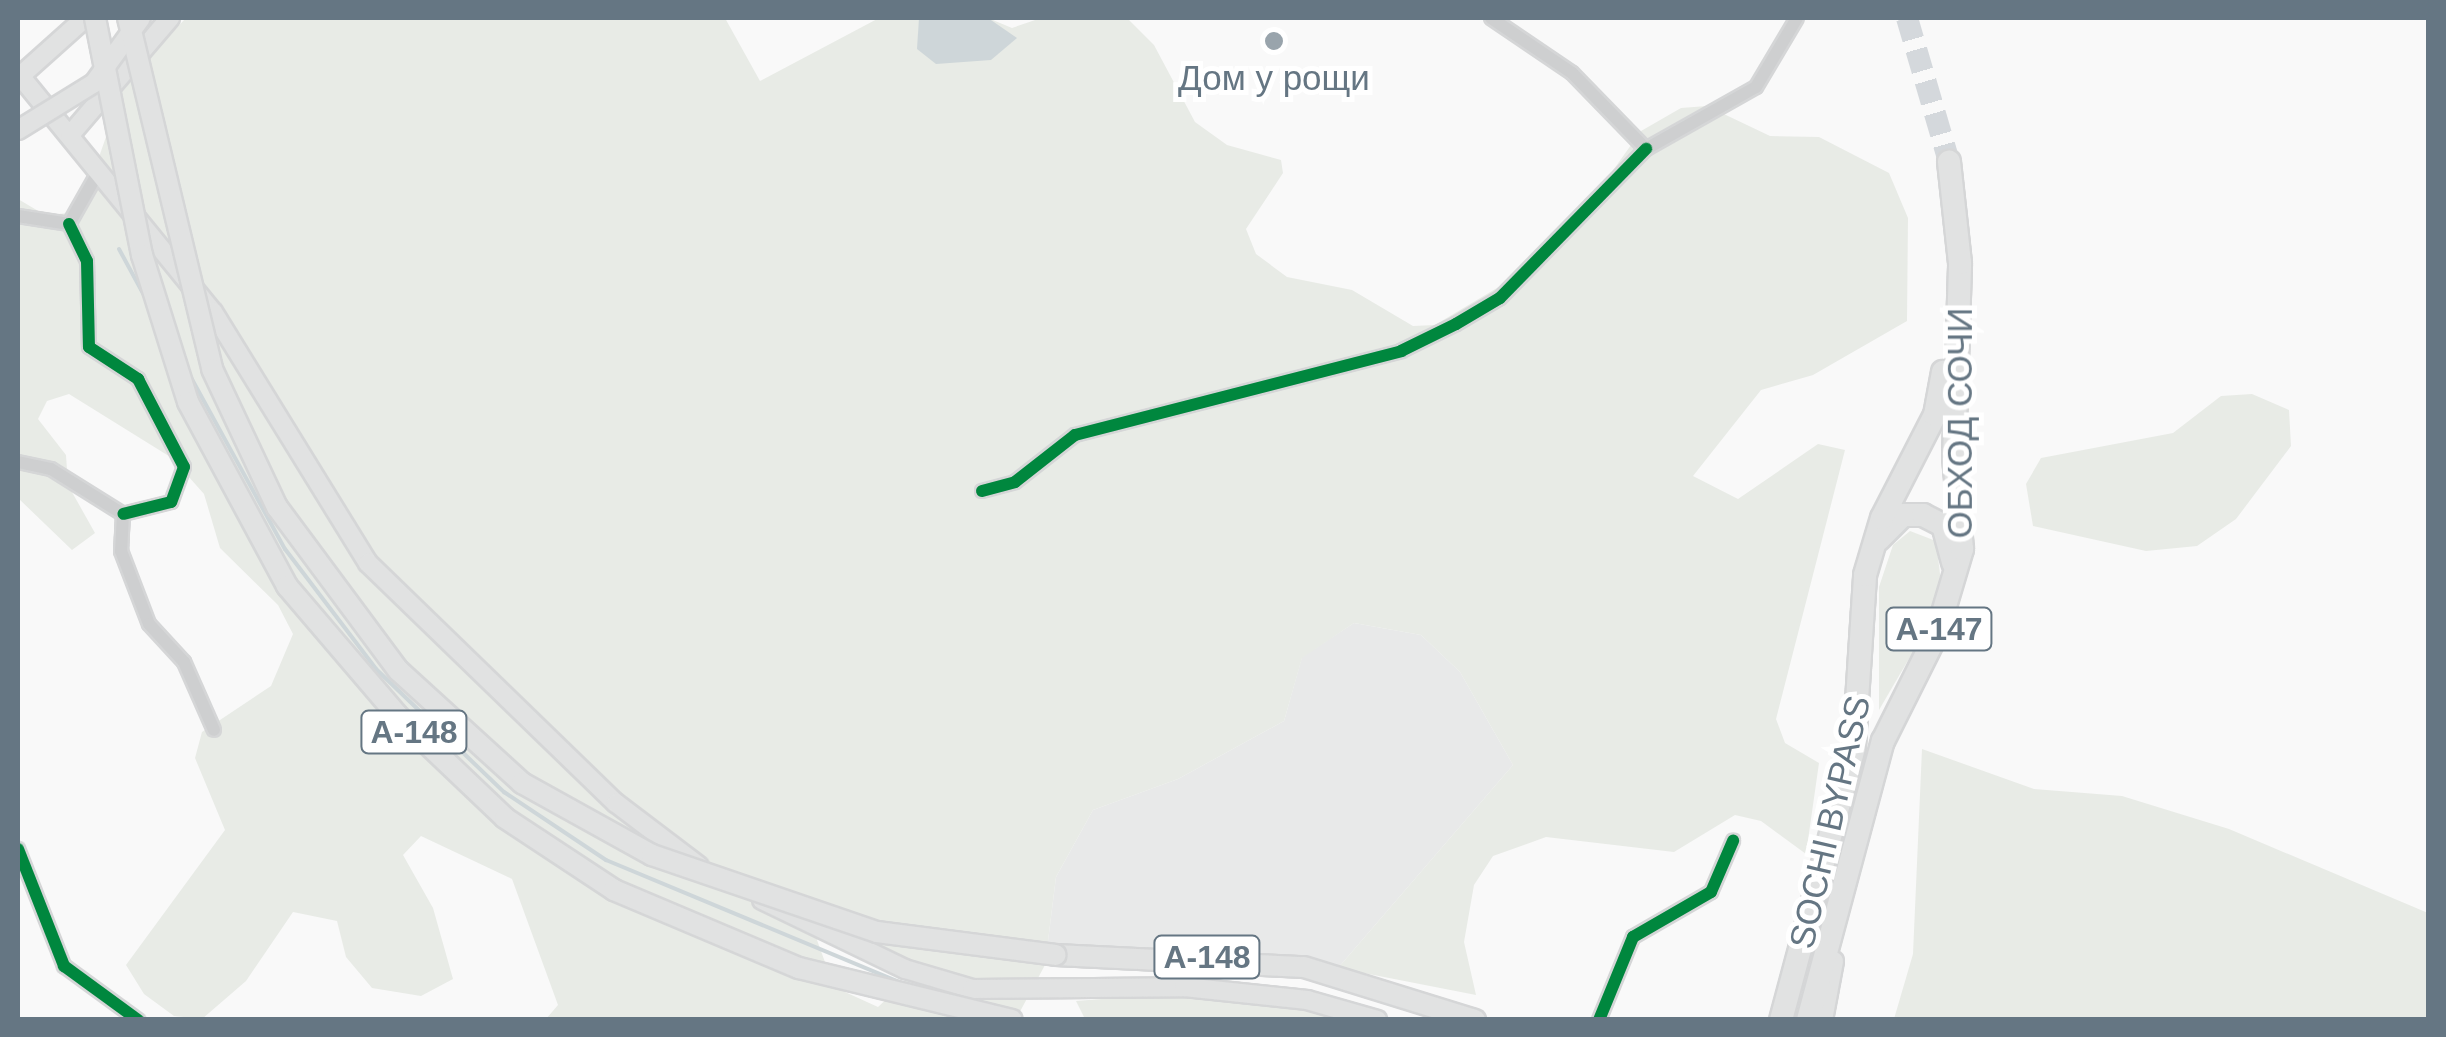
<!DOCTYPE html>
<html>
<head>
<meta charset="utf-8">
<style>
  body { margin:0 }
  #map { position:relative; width:2446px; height:1037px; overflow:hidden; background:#f9f9f9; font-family:Helvetica,sans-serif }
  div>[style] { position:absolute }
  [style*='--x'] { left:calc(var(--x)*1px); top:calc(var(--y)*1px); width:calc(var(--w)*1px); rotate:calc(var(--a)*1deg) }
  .built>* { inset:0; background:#e8e9e9 }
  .green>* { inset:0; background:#e8ebe6 }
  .water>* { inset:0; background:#ced6d9 }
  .stream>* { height:4px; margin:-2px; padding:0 2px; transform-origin:2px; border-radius:2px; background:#ced6d9 }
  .highway-tunnel>* { height:22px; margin-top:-11px; transform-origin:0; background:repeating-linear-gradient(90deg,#d4d8dc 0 22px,transparent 0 33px) }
  .roads { filter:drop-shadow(2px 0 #d5d6d7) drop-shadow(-2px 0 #d5d6d7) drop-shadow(0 2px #d5d6d7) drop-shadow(0 -2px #d5d6d7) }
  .street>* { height:12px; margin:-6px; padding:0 6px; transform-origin:6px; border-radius:6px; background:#cecfd0 }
  .secondary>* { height:18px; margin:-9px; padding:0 9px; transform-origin:9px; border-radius:9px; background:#e1e2e2 }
  .primary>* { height:20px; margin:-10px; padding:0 10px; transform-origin:10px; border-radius:10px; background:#e1e2e2 }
  .highway>* { height:22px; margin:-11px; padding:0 11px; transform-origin:11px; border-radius:11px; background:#e1e2e2 }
  .bridges { filter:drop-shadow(2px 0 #d5d6d7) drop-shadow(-2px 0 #d5d6d7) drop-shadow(0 2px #d5d6d7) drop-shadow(0 -2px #d5d6d7) }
  .secondary-bridge>* { height:18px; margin:-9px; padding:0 9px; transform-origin:9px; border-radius:9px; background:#e1e2e2 }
  .primary-bridge>* { height:20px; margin:-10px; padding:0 10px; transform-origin:10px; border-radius:10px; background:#e1e2e2 }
  .cycleway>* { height:12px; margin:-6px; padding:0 6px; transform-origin:6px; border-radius:6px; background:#00873e }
  .dots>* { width:28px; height:28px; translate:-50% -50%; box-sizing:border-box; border:5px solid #fff; border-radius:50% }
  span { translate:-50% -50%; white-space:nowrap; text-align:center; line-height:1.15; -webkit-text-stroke:10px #fff; paint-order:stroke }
  .shield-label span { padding:2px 8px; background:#fff; border:2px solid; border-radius:8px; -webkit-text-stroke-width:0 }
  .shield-label { font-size:32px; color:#657683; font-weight:700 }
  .poi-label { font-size:35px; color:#657683 }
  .street-label { font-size:35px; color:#657683 }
  .frame { position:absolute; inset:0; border:20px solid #657683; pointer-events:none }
</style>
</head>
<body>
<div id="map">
  <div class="built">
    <i style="clip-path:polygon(1354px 623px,1421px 635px,1460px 672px,1513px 765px,1338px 968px,1056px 955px,1045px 965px,1056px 877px,1093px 810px,1178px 779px,1284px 721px,1302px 657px)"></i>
  </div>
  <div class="green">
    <i style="clip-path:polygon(evenodd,186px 18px,725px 18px,760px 81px,879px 18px,988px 18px,1012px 28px,1041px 18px,1127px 18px,1154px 45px,1195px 122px,1227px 145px,1281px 160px,1283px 173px,1246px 229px,1256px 254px,1287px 277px,1352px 290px,1413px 326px,1435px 325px,1507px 282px,1594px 197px,1641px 131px,1681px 108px,1707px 106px,1770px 136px,1819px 137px,1889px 173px,1908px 218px,1907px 321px,1813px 375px,1761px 390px,1693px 476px,1738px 499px,1818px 444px,1845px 450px,1776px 719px,1785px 743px,1819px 763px,1806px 854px,1761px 821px,1735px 815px,1674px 852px,1546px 837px,1493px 856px,1474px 885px,1464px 942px,1476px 995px,1338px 968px,1513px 765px,1460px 672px,1421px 635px,1354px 623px,1302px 658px,1284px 721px,1178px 779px,1093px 810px,1056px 877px,1045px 965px,1016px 1019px,546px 1019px,558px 1005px,512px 879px,421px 836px,403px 855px,433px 908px,453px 979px,421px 996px,372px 988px,346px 957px,337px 921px,293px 912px,246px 981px,202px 1019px,174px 1016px,144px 994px,126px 965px,225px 830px,195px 758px,202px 732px,271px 686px,293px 634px,278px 605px,220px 548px,204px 494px,172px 458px,69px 394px,47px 401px,38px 419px,66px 455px,68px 485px,95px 533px,72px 550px,18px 498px,18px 199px,45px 215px,70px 213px,90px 183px,125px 82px,186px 18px,823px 930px,904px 967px,907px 980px,878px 1007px,834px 987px,817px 940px,823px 930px)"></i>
    <i style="clip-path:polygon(2252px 394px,2289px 410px,2291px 446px,2236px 519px,2197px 546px,2146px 551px,2033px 526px,2026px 484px,2041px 458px,2173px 433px,2221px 396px)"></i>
    <i style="clip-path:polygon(1910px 531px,1936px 541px,1941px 582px,1924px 633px,1879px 710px,1879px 587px,1893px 545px)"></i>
    <i style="clip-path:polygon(1922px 749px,2034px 789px,2122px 796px,2229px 829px,2428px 913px,2428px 1019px,1894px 1019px,1913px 954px)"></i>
    <i style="clip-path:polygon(1227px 989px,1346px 1019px,1085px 1019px,1076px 1001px)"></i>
  </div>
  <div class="water">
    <i style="clip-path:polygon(919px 18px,988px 18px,1017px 38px,991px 60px,936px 64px,917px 49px)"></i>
  </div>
  <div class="stream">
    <i style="--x:119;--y:249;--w:57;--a:61.6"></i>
    <i style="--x:188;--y:372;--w:202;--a:61.3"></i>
    <i style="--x:285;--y:549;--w:151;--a:52.8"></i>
    <i style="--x:376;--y:669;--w:178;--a:43.9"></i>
    <i style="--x:504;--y:792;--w:123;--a:33.7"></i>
    <i style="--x:606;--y:860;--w:323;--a:22.6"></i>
    <i style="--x:962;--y:998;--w:41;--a:17.1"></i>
  </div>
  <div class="highway-tunnel">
    <i style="--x:1907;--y:18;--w:150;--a:73.7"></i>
  </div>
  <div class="roads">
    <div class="street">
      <i style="--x:1491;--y:18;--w:98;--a:34.2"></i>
      <i style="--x:1572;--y:73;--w:106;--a:45.8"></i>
      <i style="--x:1646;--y:149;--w:126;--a:-29.4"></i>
      <i style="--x:1756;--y:87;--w:80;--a:-59.3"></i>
      <i style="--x:18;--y:216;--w:52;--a:8.9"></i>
      <i style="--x:69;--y:224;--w:61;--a:-60.5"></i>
      <i style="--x:69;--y:224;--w:41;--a:64.1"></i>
      <i style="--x:87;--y:261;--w:86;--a:88.7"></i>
      <i style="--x:89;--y:347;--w:59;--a:33.1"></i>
      <i style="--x:138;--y:379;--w:99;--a:62.4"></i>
      <i style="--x:184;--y:467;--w:37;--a:110"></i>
      <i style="--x:171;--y:502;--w:49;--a:166"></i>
      <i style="--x:18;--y:462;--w:34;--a:12"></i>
      <i style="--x:51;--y:469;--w:85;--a:32"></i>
      <i style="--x:123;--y:514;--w:37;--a:93"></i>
      <i style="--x:121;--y:551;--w:78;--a:69"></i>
      <i style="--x:149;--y:624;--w:52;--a:47.4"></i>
      <i style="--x:184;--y:662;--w:74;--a:66.2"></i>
      <i style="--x:982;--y:491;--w:34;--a:-15"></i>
      <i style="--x:1015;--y:482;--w:76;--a:-38.1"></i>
      <i style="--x:1075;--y:435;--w:337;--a:-14.4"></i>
      <i style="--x:1401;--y:351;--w:61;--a:-26.1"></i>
      <i style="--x:1456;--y:324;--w:51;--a:-30.6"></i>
      <i style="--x:1500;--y:298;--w:209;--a:-45.6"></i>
      <i style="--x:18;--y:849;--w:126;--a:68.5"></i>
      <i style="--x:64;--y:966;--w:92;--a:36.1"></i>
      <i style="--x:1599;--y:1020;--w:90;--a:-67.7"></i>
      <i style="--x:1633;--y:937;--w:90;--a:-30"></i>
      <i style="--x:1711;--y:892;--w:56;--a:-66.7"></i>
    </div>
    <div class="secondary">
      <i style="--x:21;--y:77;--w:303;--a:50.8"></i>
      <i style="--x:213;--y:312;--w:295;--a:58.3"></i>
      <i style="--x:368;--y:563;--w:345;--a:44.1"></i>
      <i style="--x:616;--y:803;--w:104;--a:37.2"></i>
      <i style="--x:18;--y:78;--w:90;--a:-41.8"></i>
      <i style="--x:70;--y:135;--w:154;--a:-49.5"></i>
      <i style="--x:762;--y:900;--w:159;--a:25.8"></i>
      <i style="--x:905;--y:969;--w:70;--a:16.6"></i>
      <i style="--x:972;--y:989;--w:212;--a:-0.5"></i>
      <i style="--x:1184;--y:987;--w:124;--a:6"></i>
      <i style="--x:1307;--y:1000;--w:73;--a:15.9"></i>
      <i style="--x:1823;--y:1020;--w:60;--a:-79.4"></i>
    </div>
    <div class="primary">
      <i style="--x:1056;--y:955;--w:248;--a:2.8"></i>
      <i style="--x:1304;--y:967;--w:179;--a:17.2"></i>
    </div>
    <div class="highway">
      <i style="--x:1879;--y:539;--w:34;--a:-45"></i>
      <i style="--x:1903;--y:515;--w:20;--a:0"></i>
      <i style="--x:1923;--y:515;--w:22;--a:27"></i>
      <i style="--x:1943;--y:525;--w:39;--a:75"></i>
      <i style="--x:1781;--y:1020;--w:283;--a:-75"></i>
      <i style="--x:1854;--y:747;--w:172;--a:-86.3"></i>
      <i style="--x:1865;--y:575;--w:59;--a:-73.4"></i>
      <i style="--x:1882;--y:518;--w:116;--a:-62.8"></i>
      <i style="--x:1935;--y:415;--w:44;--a:-79.5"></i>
      <i style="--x:1808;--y:1020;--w:289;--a:-75"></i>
      <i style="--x:1883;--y:741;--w:121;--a:-63.4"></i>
      <i style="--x:1937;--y:633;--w:88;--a:-73.4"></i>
      <i style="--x:1962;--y:549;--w:92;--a:-95"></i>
      <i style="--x:1954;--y:457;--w:194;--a:-88.2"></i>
      <i style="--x:1960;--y:263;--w:102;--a:-96.2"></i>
    </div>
  </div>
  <div class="bridges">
    <div class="secondary-bridge">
      <i style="--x:18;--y:130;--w:89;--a:-31.7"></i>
      <i style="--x:94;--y:83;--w:80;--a:-54.1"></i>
    </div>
    <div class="primary-bridge">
      <i style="--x:95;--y:18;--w:242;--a:78.8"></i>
      <i style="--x:142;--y:255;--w:154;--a:72.6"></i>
      <i style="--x:188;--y:402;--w:209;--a:61.7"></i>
      <i style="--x:287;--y:586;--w:170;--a:49.5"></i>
      <i style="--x:397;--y:715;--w:149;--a:43.6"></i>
      <i style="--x:505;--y:818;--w:131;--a:33.4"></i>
      <i style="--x:614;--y:890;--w:201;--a:22.9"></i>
      <i style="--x:799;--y:968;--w:219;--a:13.7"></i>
      <i style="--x:128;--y:18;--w:361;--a:76.5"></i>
      <i style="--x:212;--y:369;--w:153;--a:64.8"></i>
      <i style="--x:277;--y:507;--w:203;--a:53.4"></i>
      <i style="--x:398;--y:670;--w:168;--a:42.3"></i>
      <i style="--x:522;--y:783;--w:149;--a:29"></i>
      <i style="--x:652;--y:855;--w:238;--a:18.9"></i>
      <i style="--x:877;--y:932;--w:180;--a:7.3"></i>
    </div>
  </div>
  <div class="cycleway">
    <i style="--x:69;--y:224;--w:41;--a:64.1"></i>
    <i style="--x:87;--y:261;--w:86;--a:88.7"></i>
    <i style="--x:89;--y:347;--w:59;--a:33.1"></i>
    <i style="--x:138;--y:379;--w:99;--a:62.4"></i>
    <i style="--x:184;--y:467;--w:37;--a:110"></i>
    <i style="--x:171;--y:502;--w:49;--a:166"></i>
    <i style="--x:982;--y:491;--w:34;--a:-15"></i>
    <i style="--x:1015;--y:482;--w:76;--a:-38.1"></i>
    <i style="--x:1075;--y:435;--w:337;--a:-14.4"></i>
    <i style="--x:1401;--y:351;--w:61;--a:-26.1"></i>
    <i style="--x:1456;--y:324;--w:51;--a:-30.6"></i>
    <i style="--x:1500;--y:298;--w:209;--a:-45.6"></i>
    <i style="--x:18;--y:849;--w:126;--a:68.5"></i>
    <i style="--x:64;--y:966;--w:92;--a:36.1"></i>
    <i style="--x:1599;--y:1020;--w:90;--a:-67.7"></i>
    <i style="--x:1633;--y:937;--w:90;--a:-30"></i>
    <i style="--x:1711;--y:892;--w:56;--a:-66.7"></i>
  </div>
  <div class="dots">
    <i style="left:1274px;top:41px;background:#99a4ac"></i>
  </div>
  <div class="shield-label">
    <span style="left:1939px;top:629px">А-147</span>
    <span style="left:414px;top:732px">А-148</span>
    <span style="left:1207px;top:957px">А-148</span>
  </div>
  <div class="poi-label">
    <span style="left:1274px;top:78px">Дом у рощи</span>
  </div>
  <div class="street-label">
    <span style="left:1960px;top:423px;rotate:-90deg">ОБХОД СОЧИ</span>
    <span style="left:1830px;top:822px;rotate:-77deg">SOCHI BYPASS</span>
  </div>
  <div class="frame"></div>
</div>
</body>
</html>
